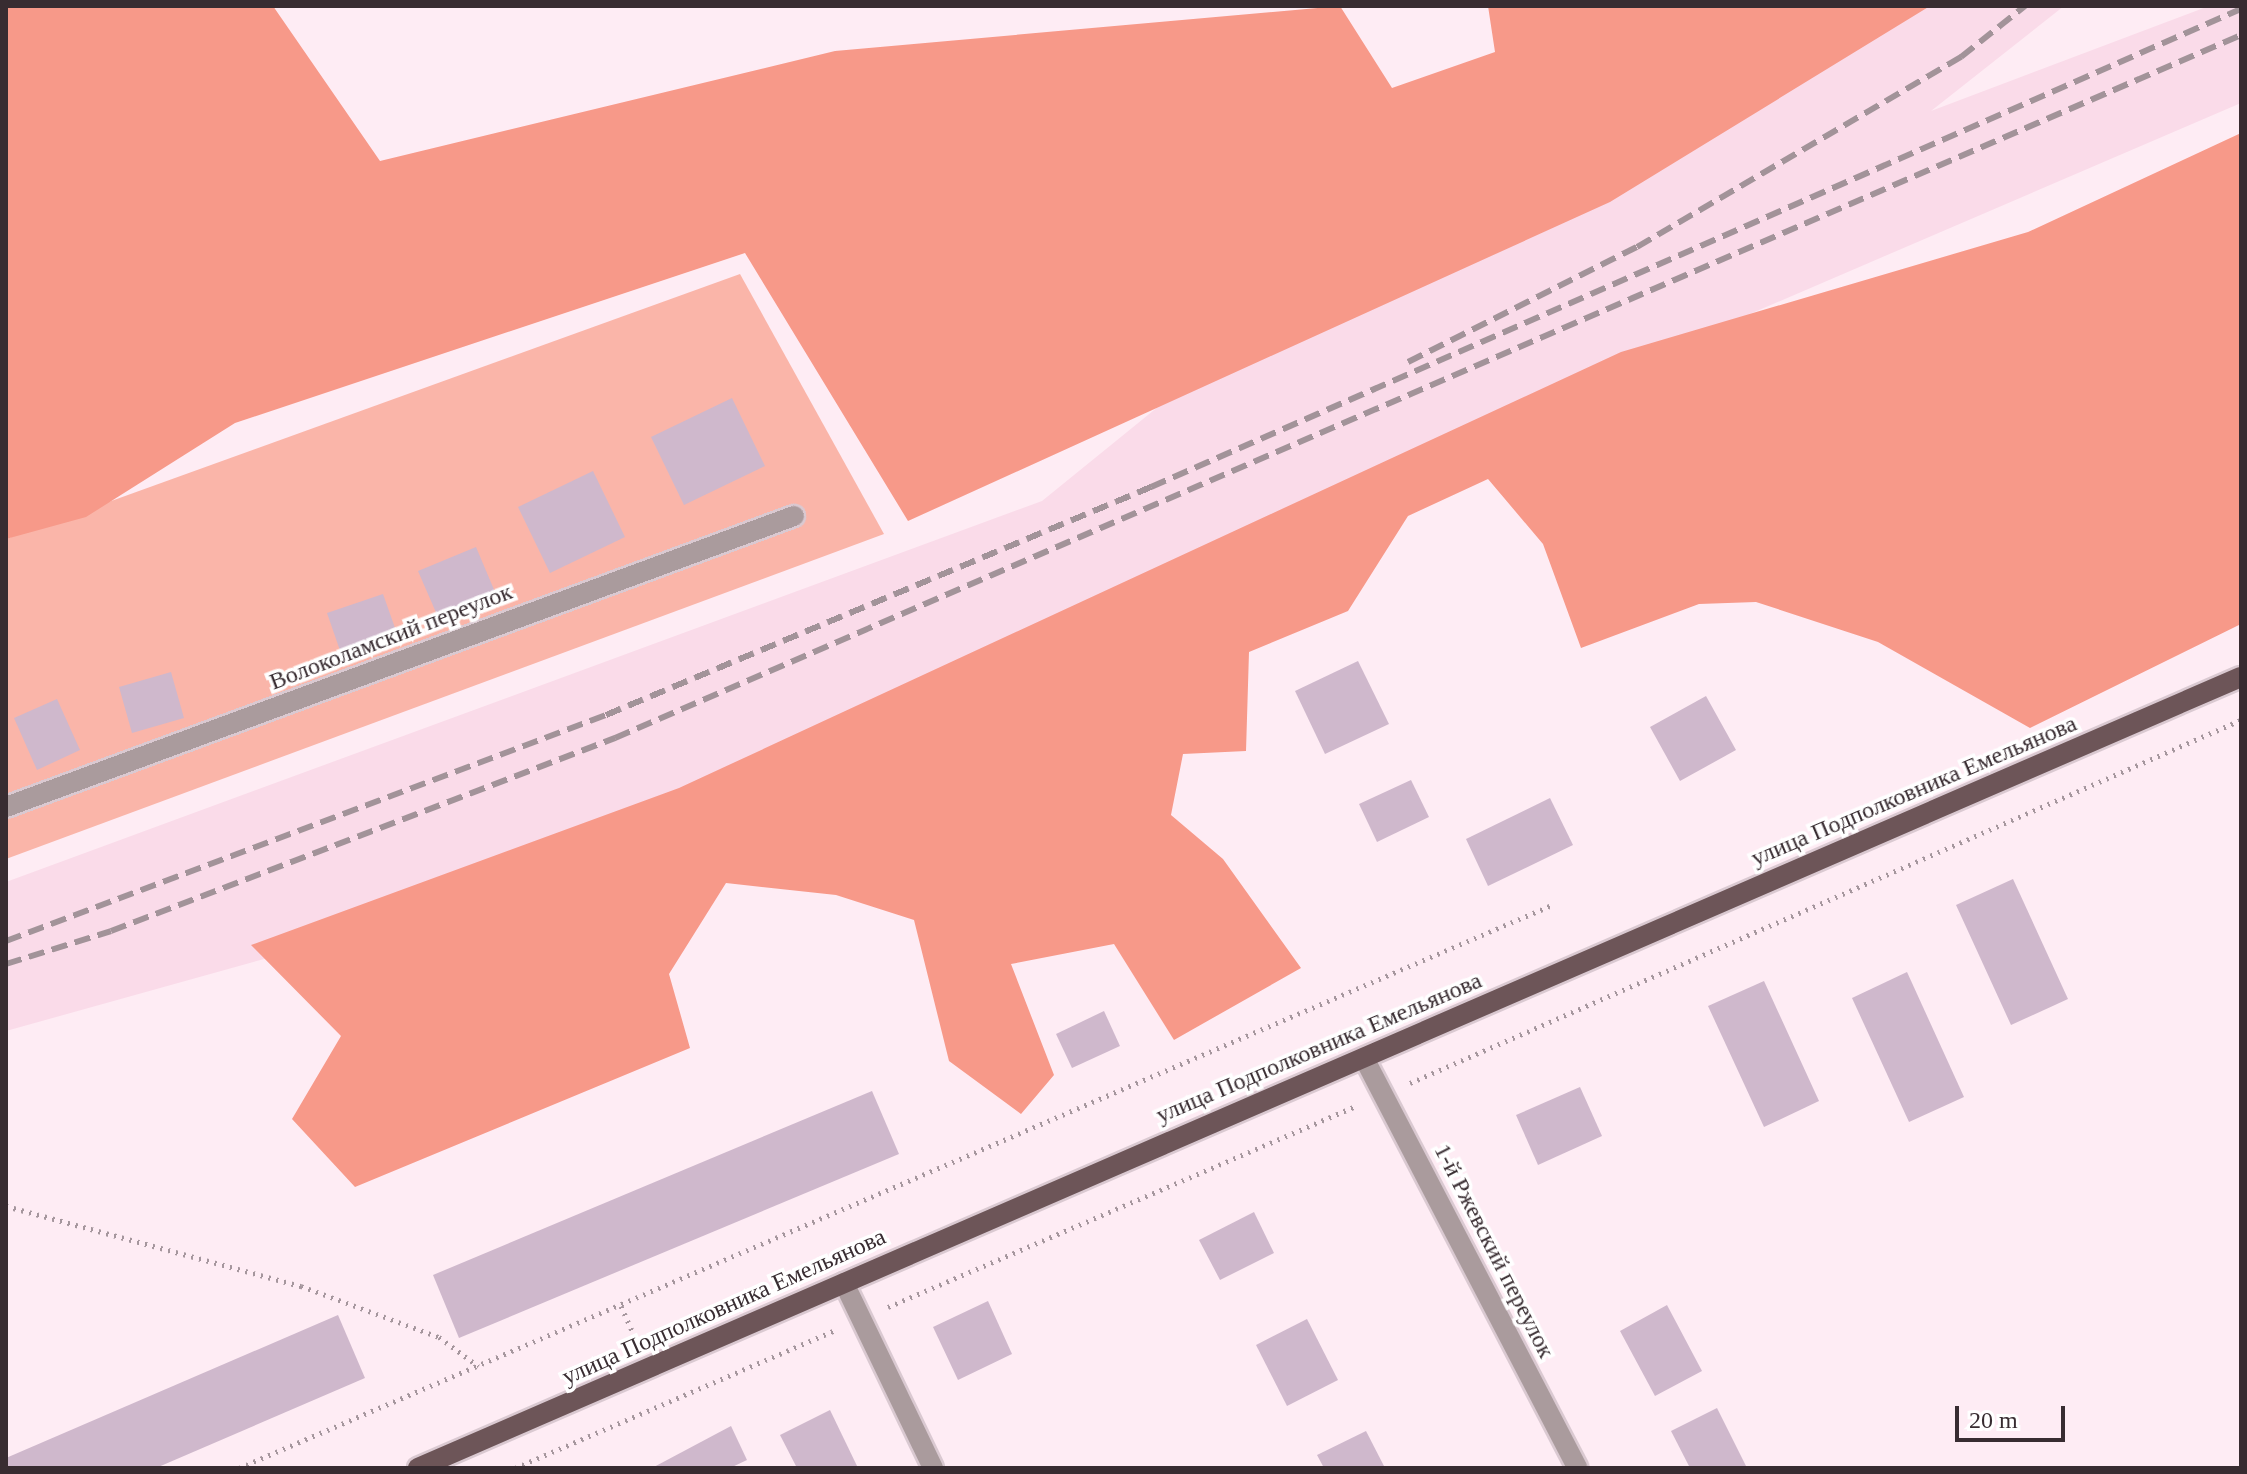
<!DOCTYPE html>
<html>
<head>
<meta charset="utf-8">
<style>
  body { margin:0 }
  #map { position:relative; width:2247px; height:1474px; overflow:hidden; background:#feecf4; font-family:"Times New Roman",serif }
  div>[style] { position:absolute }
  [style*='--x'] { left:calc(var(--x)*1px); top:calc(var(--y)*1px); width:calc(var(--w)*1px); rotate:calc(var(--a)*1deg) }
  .built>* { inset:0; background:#fadbe9 }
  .green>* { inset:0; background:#fab5a9 }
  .forest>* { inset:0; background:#f79989 }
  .building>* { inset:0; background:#cfb8cc }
  .path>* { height:5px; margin-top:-2.5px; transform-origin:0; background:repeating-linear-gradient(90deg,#a5969d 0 2px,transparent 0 8px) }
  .roads { filter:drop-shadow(2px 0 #dac9d1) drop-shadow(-2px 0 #dac9d1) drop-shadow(0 2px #dac9d1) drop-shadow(0 -2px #dac9d1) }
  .minor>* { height:20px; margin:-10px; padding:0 10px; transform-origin:10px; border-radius:10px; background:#aa9b9d }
  .major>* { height:20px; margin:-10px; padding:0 10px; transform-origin:10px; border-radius:10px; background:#6d5558 }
  .rail>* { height:6px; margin-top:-3px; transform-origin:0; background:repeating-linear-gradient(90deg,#a29399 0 16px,transparent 0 24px) }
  span { translate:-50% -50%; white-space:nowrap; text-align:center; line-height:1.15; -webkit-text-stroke:7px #fff; paint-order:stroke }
  .street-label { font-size:24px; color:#382c31 }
  .frame { position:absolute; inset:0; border:8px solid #382c31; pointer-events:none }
  .scale { position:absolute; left:1955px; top:1406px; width:110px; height:36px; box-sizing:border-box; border:4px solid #382c31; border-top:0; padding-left:10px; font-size:24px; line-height:28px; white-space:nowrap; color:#382c31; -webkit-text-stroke:6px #fff; paint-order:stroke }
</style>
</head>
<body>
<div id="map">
  <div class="built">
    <i style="clip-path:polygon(1855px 6px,2064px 6px,1931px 111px,2209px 6px,2241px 6px,2241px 103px,1317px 500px,422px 915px,6px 1031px,6px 882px,1042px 501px,1180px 389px)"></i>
  </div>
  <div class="green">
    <i style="clip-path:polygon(740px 274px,884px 534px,6px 859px,6px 539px)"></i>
  </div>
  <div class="forest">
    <i style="clip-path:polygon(6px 6px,273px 6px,380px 161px,835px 51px,1340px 6px,1392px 88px,1495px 52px,1488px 6px,1930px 6px,1610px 202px,908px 521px,745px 253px,235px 423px,86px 517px,6px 539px)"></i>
    <i style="clip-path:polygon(2241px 133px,2241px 624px,2030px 728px,1878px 642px,1756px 602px,1699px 604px,1581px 648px,1543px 544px,1488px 479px,1408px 516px,1348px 611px,1249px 652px,1246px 751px,1183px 754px,1171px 815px,1223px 859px,1301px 968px,1174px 1040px,1114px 944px,1011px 964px,1054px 1075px,1021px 1114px,949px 1061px,914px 920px,836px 895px,726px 883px,669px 974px,690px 1048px,355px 1187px,292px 1119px,341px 1036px,251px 945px,679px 788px,1621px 352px,2028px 232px)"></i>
  </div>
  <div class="building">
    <i style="clip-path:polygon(732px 398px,765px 466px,684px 505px,651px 437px)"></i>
    <i style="clip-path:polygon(593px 471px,625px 537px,550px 573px,518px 507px)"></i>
    <i style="clip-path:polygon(476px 547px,495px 592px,438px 617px,418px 571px)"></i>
    <i style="clip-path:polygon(383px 594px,400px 642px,344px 662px,327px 613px)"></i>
    <i style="clip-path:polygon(1358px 661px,1389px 724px,1325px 754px,1295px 691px)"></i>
    <i style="clip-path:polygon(171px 672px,184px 718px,132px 733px,119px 687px)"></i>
    <i style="clip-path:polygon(1706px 696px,1736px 750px,1680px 781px,1650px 727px)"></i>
    <i style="clip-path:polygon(57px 699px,80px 750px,37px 770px,14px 718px)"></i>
    <i style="clip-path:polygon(1411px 780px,1429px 817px,1377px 842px,1359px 804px)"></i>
    <i style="clip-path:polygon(1550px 798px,1573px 845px,1488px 886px,1466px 839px)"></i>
    <i style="clip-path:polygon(2013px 879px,2068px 999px,2011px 1025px,1956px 905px)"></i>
    <i style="clip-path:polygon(1907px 972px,1964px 1097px,1909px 1122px,1852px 998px)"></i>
    <i style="clip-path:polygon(1764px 981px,1819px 1101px,1764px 1127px,1708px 1006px)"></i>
    <i style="clip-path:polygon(1104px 1011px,1120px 1046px,1072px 1068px,1056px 1034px)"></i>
    <i style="clip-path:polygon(1580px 1087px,1602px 1136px,1538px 1165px,1516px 1115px)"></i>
    <i style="clip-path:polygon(872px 1091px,899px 1154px,459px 1338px,433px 1275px)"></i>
    <i style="clip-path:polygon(1254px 1212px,1274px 1253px,1220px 1280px,1199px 1240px)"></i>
    <i style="clip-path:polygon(988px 1301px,1012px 1354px,958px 1380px,933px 1327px)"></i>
    <i style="clip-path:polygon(1667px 1305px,1702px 1371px,1655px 1396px,1620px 1331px)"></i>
    <i style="clip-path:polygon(338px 1315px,365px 1378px,156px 1468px,6px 1468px,6px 1458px)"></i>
    <i style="clip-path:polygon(1307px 1319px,1338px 1380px,1287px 1406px,1256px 1345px)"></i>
    <i style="clip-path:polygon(1717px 1408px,1747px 1468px,1690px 1468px,1671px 1431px)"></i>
    <i style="clip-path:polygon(830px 1410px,858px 1468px,797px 1468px,780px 1435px)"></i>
    <i style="clip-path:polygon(731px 1426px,747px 1460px,730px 1468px,652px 1468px)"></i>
    <i style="clip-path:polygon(1366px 1431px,1385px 1468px,1324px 1468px,1317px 1455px)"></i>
  </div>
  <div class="path">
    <i style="--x:1410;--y:1083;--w:907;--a:-23.6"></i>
    <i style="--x:6;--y:1206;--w:306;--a:15.2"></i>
    <i style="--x:301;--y:1286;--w:147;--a:20.3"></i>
    <i style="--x:439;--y:1337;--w:49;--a:36.6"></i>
    <i style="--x:621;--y:1306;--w:42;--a:65.9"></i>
    <i style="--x:888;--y:1307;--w:509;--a:-23.24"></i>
    <i style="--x:239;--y:1468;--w:1429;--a:-23.21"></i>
    <i style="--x:515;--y:1468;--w:348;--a:-23.3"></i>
  </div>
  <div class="roads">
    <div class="minor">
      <i style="--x:6;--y:807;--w:840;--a:-20.27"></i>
      <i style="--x:1364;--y:1058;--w:462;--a:62.5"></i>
      <i style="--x:844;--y:1283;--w:205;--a:64.3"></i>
    </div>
    <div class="major">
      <i style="--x:418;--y:1468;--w:1987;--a:-23.46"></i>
    </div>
  </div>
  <div class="rail">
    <i style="--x:1408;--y:362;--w:256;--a:-26.7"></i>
    <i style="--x:1637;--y:247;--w:376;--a:-30.4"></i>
    <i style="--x:1961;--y:57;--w:82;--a:-38.6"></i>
    <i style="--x:6;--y:941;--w:641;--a:-20.64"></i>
    <i style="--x:606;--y:715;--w:591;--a:-22.7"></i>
    <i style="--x:1151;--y:487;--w:1190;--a:-23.68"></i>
    <i style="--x:6;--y:964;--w:110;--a:-17.4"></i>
    <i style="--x:111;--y:931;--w:540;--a:-20.95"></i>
    <i style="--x:615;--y:738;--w:1771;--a:-23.38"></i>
  </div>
  <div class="street-label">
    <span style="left:391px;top:637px;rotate:-21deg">Волоколамский переулок</span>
    <span style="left:1914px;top:791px;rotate:-23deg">улица Подполковника Емельянова</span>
    <span style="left:1319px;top:1048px;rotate:-23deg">улица Подполковника Емельянова</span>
    <span style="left:1494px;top:1251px;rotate:63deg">1-й Ржевский переулок</span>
    <span style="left:724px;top:1307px;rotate:-24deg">улица Подполковника Емельянова</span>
  </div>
  <div class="frame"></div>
  <div class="scale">20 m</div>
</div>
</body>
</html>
